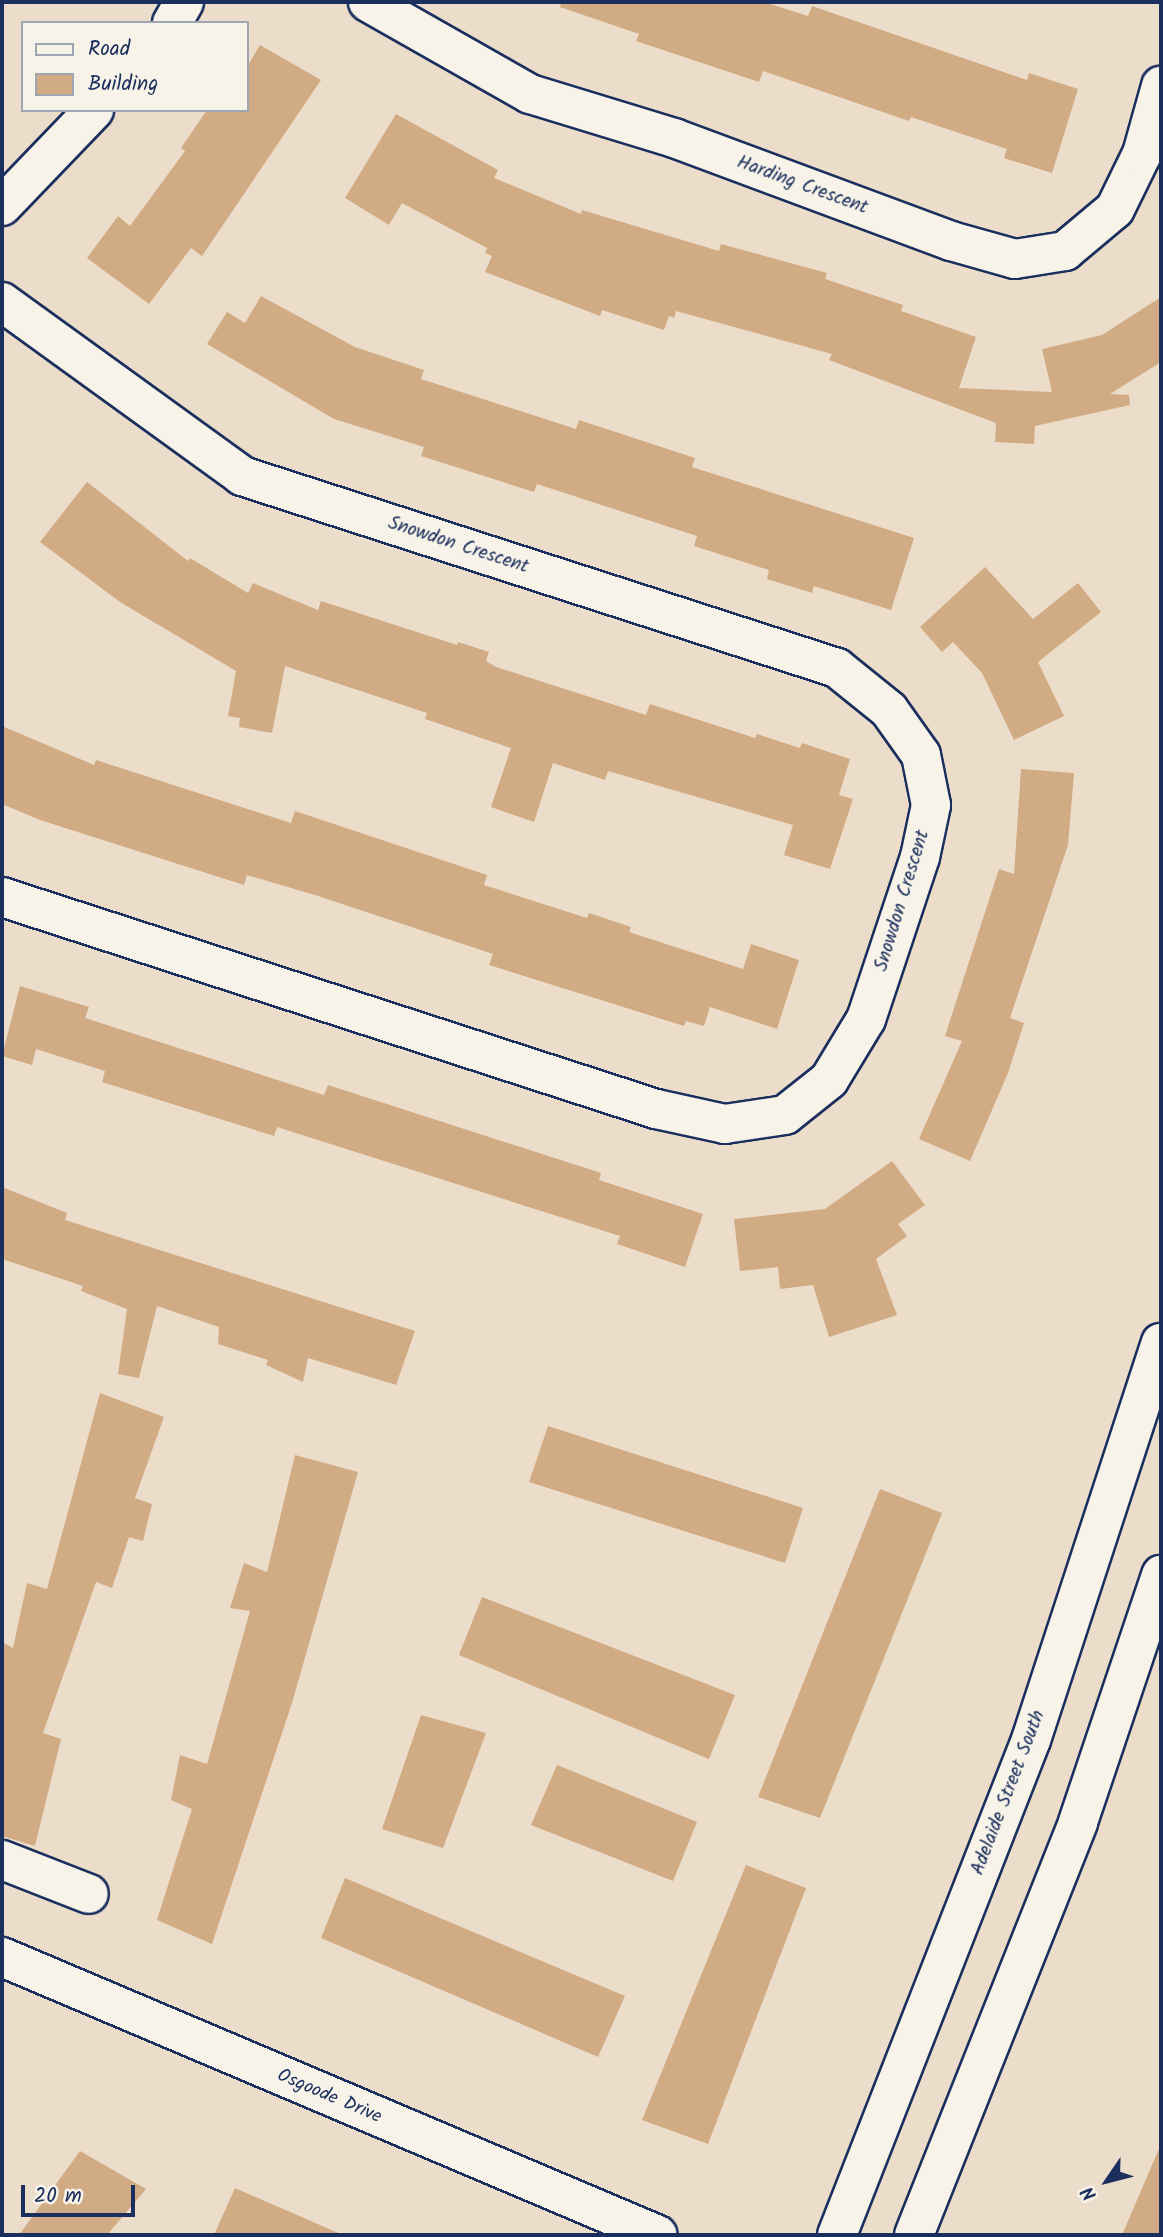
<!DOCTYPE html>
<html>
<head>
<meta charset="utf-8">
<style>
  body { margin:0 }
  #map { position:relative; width:1163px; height:2237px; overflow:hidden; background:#ecddca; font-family:Kalam,sans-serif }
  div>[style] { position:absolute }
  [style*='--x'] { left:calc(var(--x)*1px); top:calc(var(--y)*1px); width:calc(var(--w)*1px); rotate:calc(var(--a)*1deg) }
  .building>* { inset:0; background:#d1ab83 }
  .roads { filter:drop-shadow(2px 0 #1b2f5e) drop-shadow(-2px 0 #1b2f5e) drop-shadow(0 2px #1b2f5e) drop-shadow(0 -2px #1b2f5e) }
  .minor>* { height:38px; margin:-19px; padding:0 19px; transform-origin:19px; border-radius:19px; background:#f7f3e8 }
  span { translate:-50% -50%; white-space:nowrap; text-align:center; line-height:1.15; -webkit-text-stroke:5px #f7f3e8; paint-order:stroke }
  .street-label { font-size:19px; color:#1b2f5e }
  .frame { position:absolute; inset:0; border:4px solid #1b2f5e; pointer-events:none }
  .legend { position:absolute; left:21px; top:21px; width:228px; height:91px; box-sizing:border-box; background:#f7f3e8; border:2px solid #9fa5b1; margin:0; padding:9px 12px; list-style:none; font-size:21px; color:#1b2f5e }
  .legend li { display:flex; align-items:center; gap:14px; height:35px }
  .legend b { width:35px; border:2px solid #9fa5b1 }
  .north { position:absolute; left:1072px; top:2146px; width:70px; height:70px; -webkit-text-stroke:5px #f7f3e8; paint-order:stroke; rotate:235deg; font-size:19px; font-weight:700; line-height:28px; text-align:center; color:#1b2f5e }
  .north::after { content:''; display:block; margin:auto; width:24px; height:32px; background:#1b2f5e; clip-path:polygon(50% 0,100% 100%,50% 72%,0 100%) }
  .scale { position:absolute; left:21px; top:2185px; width:114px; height:32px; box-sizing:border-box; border:4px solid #1b2f5e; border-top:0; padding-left:9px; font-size:21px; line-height:24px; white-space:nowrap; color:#1b2f5e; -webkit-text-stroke:5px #f7f3e8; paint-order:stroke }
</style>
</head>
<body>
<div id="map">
  <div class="building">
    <i style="clip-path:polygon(561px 2px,764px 2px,808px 16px,812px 6px,1027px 80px,1029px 73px,1078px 89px,1052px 173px,1004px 158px,1007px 149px,911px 117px,909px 121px,763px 71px,759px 82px,636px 41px,639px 34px,560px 7px)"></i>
    <i style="clip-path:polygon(260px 45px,321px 80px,202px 256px,191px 248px,149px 304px,87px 258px,118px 216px,130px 226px,185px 151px,181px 148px,207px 110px,247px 110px,247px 67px)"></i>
    <i style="clip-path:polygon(396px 114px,498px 170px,494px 178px,581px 214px,582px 210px,719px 251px,721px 244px,827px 273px,825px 279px,903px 305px,901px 311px,976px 337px,959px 388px,1052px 392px,1042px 349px,1102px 335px,1161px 297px,1161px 362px,1110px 394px,1129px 395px,1130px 405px,1035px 426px,1034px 444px,995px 442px,996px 423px,829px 360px,832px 354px,676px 311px,674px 318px,669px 316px,664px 330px,602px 310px,600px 316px,485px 272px,492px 256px,485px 253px,487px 248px,402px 203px,389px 225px,345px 198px)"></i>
    <i style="clip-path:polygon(261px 296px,355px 347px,424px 370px,421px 379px,576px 429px,579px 420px,695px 458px,692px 467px,914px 538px,891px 610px,814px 586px,812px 593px,767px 579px,769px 570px,694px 546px,697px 536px,537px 484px,534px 492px,421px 456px,424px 447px,334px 419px,207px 344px,227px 312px,245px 323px)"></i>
    <i style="clip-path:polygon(87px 482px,188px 561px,190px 558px,248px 593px,253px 583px,318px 610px,321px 601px,457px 645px,458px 642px,489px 652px,486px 661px,496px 667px,646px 715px,650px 704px,755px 738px,757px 734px,800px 748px,802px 743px,850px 759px,839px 795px,853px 799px,830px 869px,784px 855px,793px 825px,608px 771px,605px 780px,553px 763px,534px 822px,491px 807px,511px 748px,425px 719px,427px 713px,285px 666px,272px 733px,239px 727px,240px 718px,228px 716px,236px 671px,120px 602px,40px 542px)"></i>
    <i style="clip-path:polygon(985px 567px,1033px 619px,1078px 583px,1101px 612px,1038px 662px,1064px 716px,1014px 740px,982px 673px,953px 642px,942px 652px,920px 627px)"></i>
    <i style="clip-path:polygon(2px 726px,94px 765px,96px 760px,291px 823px,295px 811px,487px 875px,484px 885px,587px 918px,589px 913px,631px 927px,629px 932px,743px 969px,751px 944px,799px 960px,777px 1029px,710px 1007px,704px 1026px,686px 1021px,684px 1026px,489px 965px,493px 954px,318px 896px,247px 875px,244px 885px,40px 820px,2px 804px)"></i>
    <i style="clip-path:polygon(1021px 769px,1074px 773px,1068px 845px,1010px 1018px,1024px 1023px,1008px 1073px,970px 1161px,919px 1139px,962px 1041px,945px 1036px,999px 869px,1014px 874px)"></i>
    <i style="clip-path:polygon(20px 986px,89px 1007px,85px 1018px,324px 1095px,328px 1085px,601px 1173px,599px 1180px,703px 1214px,685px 1267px,617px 1244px,620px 1236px,277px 1127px,274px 1136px,102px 1082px,105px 1071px,36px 1049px,32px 1065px,2px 1056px)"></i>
    <i style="clip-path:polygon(892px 1161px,925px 1205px,898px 1224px,907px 1236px,876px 1259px,897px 1315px,829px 1337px,813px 1285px,780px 1289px,778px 1267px,740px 1271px,734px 1219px,825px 1209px)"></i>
    <i style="clip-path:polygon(2px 1187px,67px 1213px,65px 1220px,415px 1331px,396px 1385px,308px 1358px,303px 1382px,266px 1365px,268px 1360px,218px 1344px,219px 1327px,157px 1306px,139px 1378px,118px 1374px,127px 1309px,81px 1291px,83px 1286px,2px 1259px)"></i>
    <i style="clip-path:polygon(100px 1393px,164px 1417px,135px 1498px,152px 1504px,143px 1541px,129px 1537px,112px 1588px,96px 1582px,43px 1733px,61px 1739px,35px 1846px,2px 1836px,2px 1642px,13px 1648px,27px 1583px,47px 1589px)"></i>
    <i style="clip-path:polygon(548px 1426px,803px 1508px,785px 1563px,529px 1482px)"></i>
    <i style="clip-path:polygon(295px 1455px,358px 1472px,292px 1703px,212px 1944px,157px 1920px,192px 1809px,171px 1800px,180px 1755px,207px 1764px,250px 1611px,230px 1608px,244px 1563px,267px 1572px)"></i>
    <i style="clip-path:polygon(880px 1489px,942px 1513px,820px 1818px,758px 1797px)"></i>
    <i style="clip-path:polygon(482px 1597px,735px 1695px,709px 1759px,459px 1655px)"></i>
    <i style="clip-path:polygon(421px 1715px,486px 1733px,443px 1848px,382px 1829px)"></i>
    <i style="clip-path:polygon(557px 1765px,697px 1822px,673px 1881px,531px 1825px)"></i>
    <i style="clip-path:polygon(746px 1865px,806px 1888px,708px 2144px,642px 2120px)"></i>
    <i style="clip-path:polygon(345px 1878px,625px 1996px,598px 2057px,321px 1938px)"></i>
    <i style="clip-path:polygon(1161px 2144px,1161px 2235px,1122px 2235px)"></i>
    <i style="clip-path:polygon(80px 2151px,146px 2189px,107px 2235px,19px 2235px)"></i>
    <i style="clip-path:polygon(235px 2188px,343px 2235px,214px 2235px)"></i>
  </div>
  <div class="roads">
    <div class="minor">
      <i style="--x:368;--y:2;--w:186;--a:29.6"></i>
      <i style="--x:530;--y:94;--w:151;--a:17"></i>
      <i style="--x:674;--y:138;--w:296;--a:20.4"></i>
      <i style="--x:951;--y:241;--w:66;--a:15.7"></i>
      <i style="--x:1015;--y:259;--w:51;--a:-9.1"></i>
      <i style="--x:1065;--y:251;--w:65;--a:-40"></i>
      <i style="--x:1115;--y:209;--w:61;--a:-63.9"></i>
      <i style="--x:1142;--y:154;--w:71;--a:-74.4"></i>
      <i style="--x:172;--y:23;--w:24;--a:-60"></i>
      <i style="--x:2;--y:206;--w:133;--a:-46.2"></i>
      <i style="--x:2;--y:302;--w:296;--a:35.9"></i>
      <i style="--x:242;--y:476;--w:625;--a:17.88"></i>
      <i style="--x:837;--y:668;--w:67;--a:38.9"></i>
      <i style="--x:889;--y:710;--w:55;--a:54.6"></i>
      <i style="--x:921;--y:755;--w:51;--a:78.7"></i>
      <i style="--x:931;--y:805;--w:53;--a:101.9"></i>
      <i style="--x:920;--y:857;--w:171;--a:108.4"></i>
      <i style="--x:866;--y:1019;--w:71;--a:121.2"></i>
      <i style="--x:829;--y:1080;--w:56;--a:141.5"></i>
      <i style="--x:785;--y:1115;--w:61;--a:171.5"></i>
      <i style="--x:725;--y:1124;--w:71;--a:-167.7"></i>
      <i style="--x:656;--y:1109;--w:688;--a:-162.04"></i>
      <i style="--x:2;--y:1860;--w:93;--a:21.3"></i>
      <i style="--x:2;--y:1957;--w:712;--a:22.97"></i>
      <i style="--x:837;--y:2235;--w:532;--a:-68.6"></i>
      <i style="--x:1031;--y:1740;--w:418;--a:-71.9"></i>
      <i style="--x:914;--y:2235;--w:444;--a:-68.3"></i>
      <i style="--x:1078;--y:1822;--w:261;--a:-71.4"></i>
    </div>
  </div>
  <div class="street-label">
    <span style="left:802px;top:186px;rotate:20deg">Harding Crescent</span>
    <span style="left:458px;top:546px;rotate:18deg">Snowdon Crescent</span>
    <span style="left:903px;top:901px;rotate:-73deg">Snowdon Crescent</span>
    <span style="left:1009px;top:1793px;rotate:-69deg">Adelaide Street South</span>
    <span style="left:329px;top:2097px;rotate:23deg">Osgoode Drive</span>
  </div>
  <div class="frame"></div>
  <ul class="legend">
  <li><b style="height:9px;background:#f7f3e8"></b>Road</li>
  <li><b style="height:19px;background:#d1ab83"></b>Building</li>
  </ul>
  <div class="north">N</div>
  <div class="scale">20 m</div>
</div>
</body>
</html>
